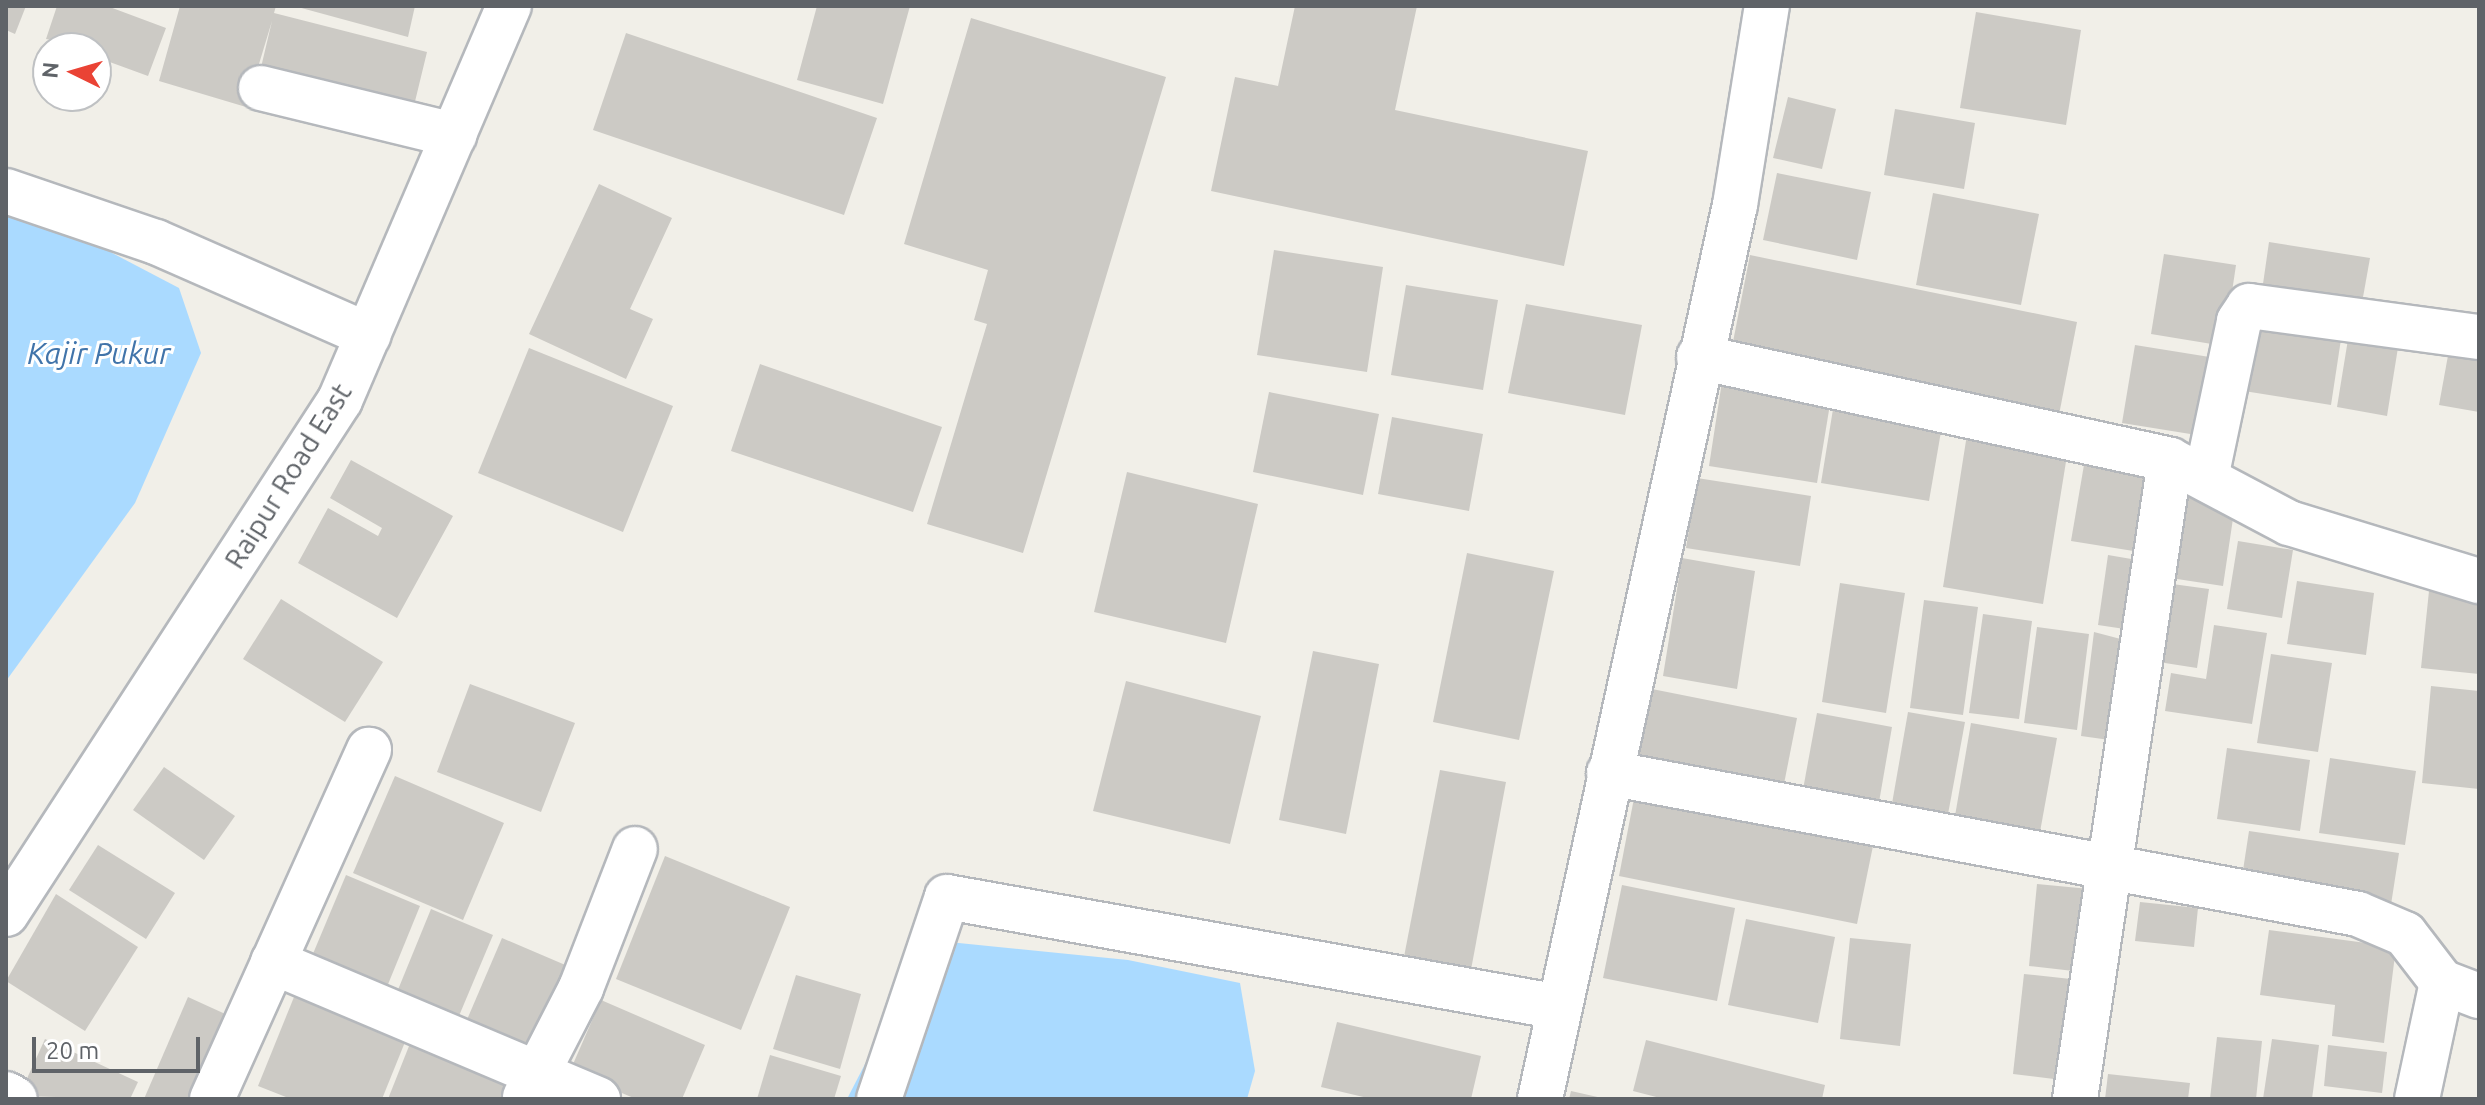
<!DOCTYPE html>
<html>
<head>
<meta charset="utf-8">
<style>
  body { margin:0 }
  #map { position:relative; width:2485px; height:1105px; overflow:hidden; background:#f1efe8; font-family:Ubuntu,sans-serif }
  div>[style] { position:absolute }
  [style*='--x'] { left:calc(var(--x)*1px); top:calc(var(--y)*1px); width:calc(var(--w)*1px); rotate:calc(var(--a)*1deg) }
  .water>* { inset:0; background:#aadaff }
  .building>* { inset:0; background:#cccac5 }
  .roads { filter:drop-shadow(2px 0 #b5b8bc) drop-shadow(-2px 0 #b5b8bc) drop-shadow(0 2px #b5b8bc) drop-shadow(0 -2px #b5b8bc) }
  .minor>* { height:44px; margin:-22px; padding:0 22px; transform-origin:22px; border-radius:22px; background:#fff }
  .tertiary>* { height:44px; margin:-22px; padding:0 22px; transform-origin:22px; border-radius:22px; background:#fff }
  span { translate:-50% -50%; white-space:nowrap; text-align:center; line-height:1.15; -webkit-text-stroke:6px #fff; paint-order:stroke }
  .street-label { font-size:28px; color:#5f6368 }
  .water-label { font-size:30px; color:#4174aa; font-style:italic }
  .frame { position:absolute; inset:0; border:8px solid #5f6368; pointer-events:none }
  .north { position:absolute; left:32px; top:32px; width:80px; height:80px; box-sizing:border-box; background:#fff; border:2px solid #bfc1c3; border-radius:50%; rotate:275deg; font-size:22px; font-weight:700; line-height:32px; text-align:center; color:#5f6368 }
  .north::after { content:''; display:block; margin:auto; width:28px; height:36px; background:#ea4335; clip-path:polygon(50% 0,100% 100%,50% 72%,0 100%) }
  .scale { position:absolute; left:32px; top:1037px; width:168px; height:36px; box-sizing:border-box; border:4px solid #5f6368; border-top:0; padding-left:10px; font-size:24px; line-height:28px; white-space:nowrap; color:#5f6368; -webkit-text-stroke:6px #fff; paint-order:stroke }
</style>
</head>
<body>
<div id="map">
  <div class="water">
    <i style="clip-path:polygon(6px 214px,95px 244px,179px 288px,201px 353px,135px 503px,6px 681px)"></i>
    <i style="clip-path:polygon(929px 940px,1128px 960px,1240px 983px,1255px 1071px,1247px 1099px,847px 1099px)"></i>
  </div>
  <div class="building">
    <i style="clip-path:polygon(6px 6px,26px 6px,15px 34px,6px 30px)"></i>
    <i style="clip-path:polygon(57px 6px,107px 6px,166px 28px,148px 76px,96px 57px,96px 48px,46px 39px)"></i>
    <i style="clip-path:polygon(180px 6px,276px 6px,274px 13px,427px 52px,411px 118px,258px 80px,272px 21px,246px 107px,159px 81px)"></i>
    <i style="clip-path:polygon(294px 6px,415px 6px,408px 37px)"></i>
    <i style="clip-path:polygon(817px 6px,910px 6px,883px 104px,797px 80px)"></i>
    <i style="clip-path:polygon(1295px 6px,1417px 6px,1395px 110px,1588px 151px,1564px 266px,1211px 191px,1235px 77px,1278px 86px)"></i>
    <i style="clip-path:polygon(1976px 12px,2081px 30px,2066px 125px,1960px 108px)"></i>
    <i style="clip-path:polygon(971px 18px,1166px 77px,1023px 553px,927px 524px,987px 324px,974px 320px,988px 270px,904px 244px)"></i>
    <i style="clip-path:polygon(626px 33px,877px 118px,844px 215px,593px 130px)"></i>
    <i style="clip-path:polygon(1788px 97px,1836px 109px,1822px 169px,1773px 158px)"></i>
    <i style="clip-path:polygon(1895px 109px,1975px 123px,1964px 189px,1884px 175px)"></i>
    <i style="clip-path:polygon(1777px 173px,1871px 192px,1857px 260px,1763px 240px)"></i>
    <i style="clip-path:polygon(599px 184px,672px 218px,630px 309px,653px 319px,626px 379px,529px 334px)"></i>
    <i style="clip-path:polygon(1933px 193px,2039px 214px,2021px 305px,1916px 285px)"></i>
    <i style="clip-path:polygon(2269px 242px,2370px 258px,2360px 314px,2261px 298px)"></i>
    <i style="clip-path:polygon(1274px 250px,1383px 267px,1367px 372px,1257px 355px)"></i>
    <i style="clip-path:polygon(2164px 254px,2236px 265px,2224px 346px,2151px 334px)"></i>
    <i style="clip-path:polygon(1750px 255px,2077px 322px,2058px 420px,1731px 352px)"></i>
    <i style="clip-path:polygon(1406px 285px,1498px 300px,1483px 390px,1391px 375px)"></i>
    <i style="clip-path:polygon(1526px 304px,1642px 325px,1625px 415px,1508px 393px)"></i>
    <i style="clip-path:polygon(2257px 312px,2343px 326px,2331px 405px,2244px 391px)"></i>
    <i style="clip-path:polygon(2350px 327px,2400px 335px,2387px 416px,2337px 407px)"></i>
    <i style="clip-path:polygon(2451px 339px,2479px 343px,2479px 412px,2439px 405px)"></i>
    <i style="clip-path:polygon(2135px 345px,2222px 359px,2209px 437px,2122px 423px)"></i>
    <i style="clip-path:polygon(529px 348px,673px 406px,623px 532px,478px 473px)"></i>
    <i style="clip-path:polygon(760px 364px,942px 427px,913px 512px,731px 451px)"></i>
    <i style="clip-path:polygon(1723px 375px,1832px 392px,1817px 483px,1709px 466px)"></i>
    <i style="clip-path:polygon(1269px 392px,1379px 414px,1363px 495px,1253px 472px)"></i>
    <i style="clip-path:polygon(1834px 403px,1943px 420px,1929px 501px,1821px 483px)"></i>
    <i style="clip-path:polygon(1392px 417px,1483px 434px,1469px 511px,1378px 494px)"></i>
    <i style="clip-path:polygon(1968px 428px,2069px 443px,2043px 604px,1943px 587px)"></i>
    <i style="clip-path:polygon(2085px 459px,2160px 470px,2146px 553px,2071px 541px)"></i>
    <i style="clip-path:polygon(351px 460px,453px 516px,397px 618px,298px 563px,328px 508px,378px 536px,382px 528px,330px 498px)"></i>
    <i style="clip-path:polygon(1127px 472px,1258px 504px,1226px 643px,1094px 612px)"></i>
    <i style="clip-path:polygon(1697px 478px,1811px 496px,1800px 566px,1686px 548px)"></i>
    <i style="clip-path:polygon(2179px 491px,2235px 505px,2223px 586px,2164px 577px)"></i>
    <i style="clip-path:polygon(2238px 541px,2293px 550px,2282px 618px,2227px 609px)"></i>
    <i style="clip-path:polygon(1467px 553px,1554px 571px,1519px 740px,1433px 722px)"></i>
    <i style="clip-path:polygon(2108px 555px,2149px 562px,2138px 631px,2098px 625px)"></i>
    <i style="clip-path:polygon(1682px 558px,1755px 571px,1737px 689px,1663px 676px)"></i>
    <i style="clip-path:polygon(2297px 581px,2374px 593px,2366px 655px,2287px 644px)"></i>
    <i style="clip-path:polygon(1840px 583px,1905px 593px,1886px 713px,1822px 702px)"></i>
    <i style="clip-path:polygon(2165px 583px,2209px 589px,2197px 668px,2152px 661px)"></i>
    <i style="clip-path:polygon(2429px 591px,2479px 597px,2479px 674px,2421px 668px)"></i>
    <i style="clip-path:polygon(281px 599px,383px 662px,345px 722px,243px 659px)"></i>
    <i style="clip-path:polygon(1924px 600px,1978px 607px,1963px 715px,1910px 708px)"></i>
    <i style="clip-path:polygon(1983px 614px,2032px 621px,2019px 719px,1969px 713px)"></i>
    <i style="clip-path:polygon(2214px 625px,2267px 633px,2252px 724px,2165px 711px,2171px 673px,2206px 679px)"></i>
    <i style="clip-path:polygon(2037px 627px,2089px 634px,2077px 730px,2024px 723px)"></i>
    <i style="clip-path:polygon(2094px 632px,2136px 643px,2124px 742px,2081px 736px)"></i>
    <i style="clip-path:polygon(1313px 651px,1379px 664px,1346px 834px,1279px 820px)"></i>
    <i style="clip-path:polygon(2271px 654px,2332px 663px,2318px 752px,2257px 743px)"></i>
    <i style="clip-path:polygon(1126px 681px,1261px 716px,1230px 844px,1093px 811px)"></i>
    <i style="clip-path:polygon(470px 684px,575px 723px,541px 812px,437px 772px)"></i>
    <i style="clip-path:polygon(2431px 686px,2479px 691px,2479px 789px,2422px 783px)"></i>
    <i style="clip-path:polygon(1652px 689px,1797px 718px,1782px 794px,1637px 765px)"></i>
    <i style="clip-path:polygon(1908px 712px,1965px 722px,1946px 825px,1890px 815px)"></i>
    <i style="clip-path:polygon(1817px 713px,1892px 727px,1878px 808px,1802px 795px)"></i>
    <i style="clip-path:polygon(1971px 723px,2057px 738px,2040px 832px,1955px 816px)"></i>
    <i style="clip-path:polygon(2227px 748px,2310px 760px,2300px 831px,2217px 819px)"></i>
    <i style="clip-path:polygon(2330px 758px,2416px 771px,2405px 845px,2319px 833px)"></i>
    <i style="clip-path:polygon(164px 767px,235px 816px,204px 860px,133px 810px)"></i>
    <i style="clip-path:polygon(1440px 770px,1506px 782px,1470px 975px,1403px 962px)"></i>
    <i style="clip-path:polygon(395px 776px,504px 823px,463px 920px,353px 873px)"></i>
    <i style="clip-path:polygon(1635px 793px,1874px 841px,1857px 924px,1619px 876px)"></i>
    <i style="clip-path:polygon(2249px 831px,2399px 853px,2390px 911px,2240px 890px)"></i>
    <i style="clip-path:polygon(98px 845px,175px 893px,146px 939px,69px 890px)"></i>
    <i style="clip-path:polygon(665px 856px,790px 907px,741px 1030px,616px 979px)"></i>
    <i style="clip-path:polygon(346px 875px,420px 906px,382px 999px,307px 968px)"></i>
    <i style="clip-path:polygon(2037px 884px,2100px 890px,2091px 973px,2029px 966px)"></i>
    <i style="clip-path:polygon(1622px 885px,1735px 908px,1717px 1001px,1603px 978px)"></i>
    <i style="clip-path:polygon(56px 894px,138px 947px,85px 1031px,6px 981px)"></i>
    <i style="clip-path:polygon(2140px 902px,2198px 908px,2194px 947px,2135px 941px)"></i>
    <i style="clip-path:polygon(431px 909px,493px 935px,456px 1023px,395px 997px)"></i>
    <i style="clip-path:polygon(1746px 919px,1835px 937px,1818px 1023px,1728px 1005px)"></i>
    <i style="clip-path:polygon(2269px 930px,2396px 947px,2384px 1043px,2332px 1036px,2335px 1005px,2260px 995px)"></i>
    <i style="clip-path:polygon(502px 938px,570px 967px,534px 1051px,466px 1022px)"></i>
    <i style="clip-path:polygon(1850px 938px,1911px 944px,1900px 1046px,1840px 1039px)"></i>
    <i style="clip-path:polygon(2024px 974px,2080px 980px,2070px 1081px,2013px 1074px)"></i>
    <i style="clip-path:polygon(796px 975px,861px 994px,840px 1069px,773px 1049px)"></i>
    <i style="clip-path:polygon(188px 997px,234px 1018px,198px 1099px,144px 1099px)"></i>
    <i style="clip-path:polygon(294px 997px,405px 1042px,382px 1099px,291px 1099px,258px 1086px)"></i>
    <i style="clip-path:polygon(601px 1000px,705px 1045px,682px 1099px,636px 1099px,570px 1071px)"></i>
    <i style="clip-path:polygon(1337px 1022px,1481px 1056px,1471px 1099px,1372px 1099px,1321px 1087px)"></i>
    <i style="clip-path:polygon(2217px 1037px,2262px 1041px,2256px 1099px,2210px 1099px)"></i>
    <i style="clip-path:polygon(45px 1039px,138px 1082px,130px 1099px,19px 1096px)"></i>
    <i style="clip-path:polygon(2272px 1039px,2319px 1045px,2312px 1099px,2263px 1099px)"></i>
    <i style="clip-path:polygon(1646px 1040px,1825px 1085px,1822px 1099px,1664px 1099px,1633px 1091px)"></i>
    <i style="clip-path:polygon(411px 1041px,518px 1084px,512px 1099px,388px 1099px)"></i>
    <i style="clip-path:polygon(2328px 1045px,2387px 1052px,2382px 1093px,2324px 1086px)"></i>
    <i style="clip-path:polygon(770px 1055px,841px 1076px,834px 1099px,757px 1099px)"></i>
    <i style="clip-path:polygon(2108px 1074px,2190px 1083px,2188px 1099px,2105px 1099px)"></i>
    <i style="clip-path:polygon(1571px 1091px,1602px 1098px,1602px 1099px,1569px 1099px)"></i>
  </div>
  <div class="roads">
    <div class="minor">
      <i style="--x:261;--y:88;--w:199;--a:13.7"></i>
      <i style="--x:6;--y:191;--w:158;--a:18.8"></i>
      <i style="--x:156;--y:242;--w:232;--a:23.7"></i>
      <i style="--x:1699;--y:357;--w:482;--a:12.3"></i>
      <i style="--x:2170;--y:460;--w:135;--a:27.9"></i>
      <i style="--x:2289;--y:523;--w:199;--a:17"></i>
      <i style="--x:2206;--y:478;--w:160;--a:-78.1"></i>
      <i style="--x:2239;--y:321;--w:18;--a:-56"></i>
      <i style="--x:2249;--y:306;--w:232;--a:7.7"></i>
      <i style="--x:1609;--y:773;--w:762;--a:10.66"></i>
      <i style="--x:2358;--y:914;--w:51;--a:23.1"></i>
      <i style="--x:2405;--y:934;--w:61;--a:52.4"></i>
      <i style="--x:2442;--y:982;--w:40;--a:21"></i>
      <i style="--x:273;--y:962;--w:353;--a:22.9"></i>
      <i style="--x:6;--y:1094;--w:10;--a:29"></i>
      <i style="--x:525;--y:1097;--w:123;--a:-62.8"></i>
      <i style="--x:581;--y:988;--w:149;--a:-68.8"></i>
      <i style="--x:212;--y:1099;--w:383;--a:-65.8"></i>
      <i style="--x:879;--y:1099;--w:213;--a:-71.4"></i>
      <i style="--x:947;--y:897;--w:622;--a:10.19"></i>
      <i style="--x:1540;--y:1099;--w:915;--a:-77.7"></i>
      <i style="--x:1735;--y:205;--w:202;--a:-80.9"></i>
      <i style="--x:2075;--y:1099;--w:646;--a:-81.54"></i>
      <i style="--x:2417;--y:1099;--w:120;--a:-77.9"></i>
    </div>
    <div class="tertiary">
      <i style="--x:6;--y:914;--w:613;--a:-56.98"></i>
      <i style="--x:340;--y:400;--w:429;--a:-66.8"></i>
    </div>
  </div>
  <div class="street-label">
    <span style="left:288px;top:476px;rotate:-58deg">Raipur Road East</span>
  </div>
  <div class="water-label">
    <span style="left:99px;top:353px">Kajir Pukur</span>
  </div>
  <div class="frame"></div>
  <div class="north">N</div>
  <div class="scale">20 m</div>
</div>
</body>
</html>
